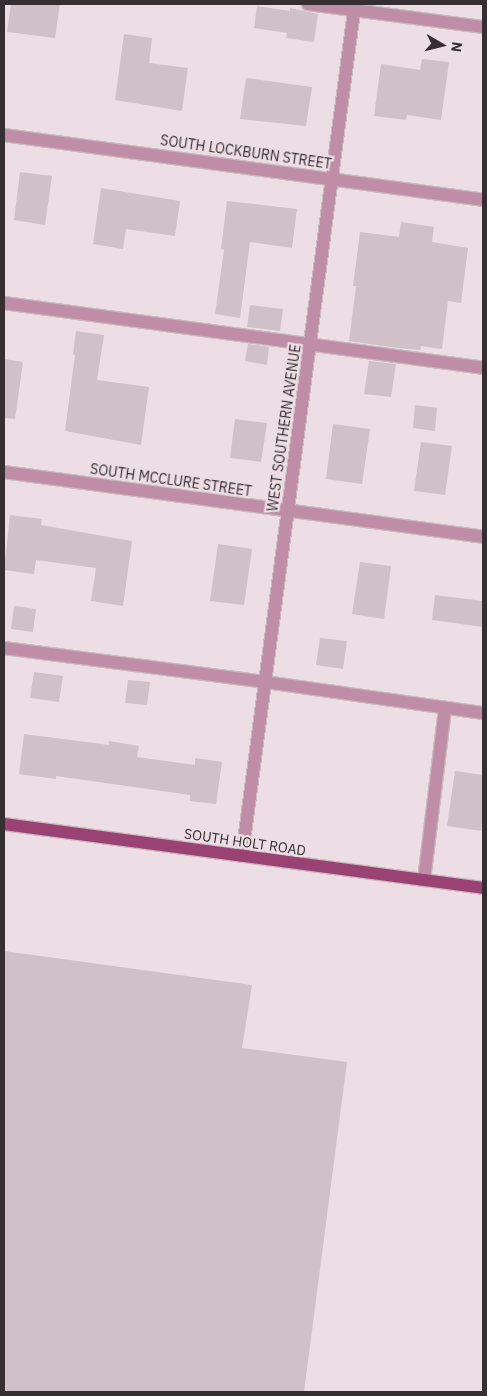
<!DOCTYPE html>
<html>
<head>
<meta charset="utf-8">
<style>
  body { margin:0 }
  #map { position:relative; width:487px; height:1396px; overflow:hidden; background:#eddde4; font-family:"IBM Plex Sans",sans-serif }
  div>[style] { position:absolute }
  [style*='--x'] { left:calc(var(--x)*1px); top:calc(var(--y)*1px); width:calc(var(--w)*1px); rotate:calc(var(--a)*1deg) }
  .building>* { inset:0; background:#d0c1c8 }
  .roads { filter:drop-shadow(1px 0 #c8bac0) drop-shadow(-1px 0 #c8bac0) drop-shadow(0 1px #c8bac0) drop-shadow(0 -1px #c8bac0) }
  .service>* { height:12px; margin:-6px; padding:0 6px; transform-origin:6px; border-radius:6px; background:#c08da6 }
  .minor>* { height:12px; margin:-6px; padding:0 6px; transform-origin:6px; border-radius:6px; background:#c08da6 }
  .primary>* { height:12px; margin:-6px; padding:0 6px; transform-origin:6px; border-radius:6px; background:#9b4274 }
  span { translate:-50% -50%; white-space:nowrap; text-align:center; line-height:1.15; -webkit-text-stroke:4.5px #eddde4; paint-order:stroke }
  .street-label { font-size:14px; color:#352f32 }
  .frame { position:absolute; inset:0; border:5px solid #352f32; pointer-events:none }
  .north { position:absolute; left:417px; top:20px; width:50px; height:50px; -webkit-text-stroke:4px #eddde4; paint-order:stroke; rotate:98deg; font-size:14px; font-weight:700; line-height:20px; text-align:center; color:#352f32 }
  .north::after { content:''; display:block; margin:auto; width:18px; height:22px; background:#352f32; clip-path:polygon(50% 0,100% 100%,50% 72%,0 100%) }
</style>
</head>
<body>
<div id="map">
  <div class="building">
    <i style="clip-path:polygon(11px 4px,60px 4px,55px 38px,7px 32px)"></i>
    <i style="clip-path:polygon(257px 6px,290px 11px,290px 8px,318px 14px,314px 42px,286px 38px,287px 33px,254px 28px)"></i>
    <i style="clip-path:polygon(124px 34px,152px 38px,149px 63px,188px 68px,182px 111px,115px 100px)"></i>
    <i style="clip-path:polygon(422px 59px,449px 62px,441px 120px,407px 115px,406px 120px,374px 116px,381px 64px,420px 70px)"></i>
    <i style="clip-path:polygon(246px 78px,312px 87px,306px 126px,240px 119px)"></i>
    <i style="clip-path:polygon(20px 172px,52px 176px,45px 225px,14px 220px)"></i>
    <i style="clip-path:polygon(101px 188px,180px 201px,175px 236px,126px 229px,123px 249px,93px 244px)"></i>
    <i style="clip-path:polygon(227px 201px,297px 209px,292px 248px,250px 242px,240px 318px,215px 314px,224px 250px,221px 249px)"></i>
    <i style="clip-path:polygon(401px 222px,434px 227px,432px 242px,468px 248px,461px 303px,448px 301px,442px 349px,421px 346px,420px 350px,398px 348px,349px 341px,356px 286px,353px 286px,360px 232px,399px 237px)"></i>
    <i style="clip-path:polygon(250px 305px,283px 309px,280px 331px,247px 327px)"></i>
    <i style="clip-path:polygon(76px 331px,104px 335px,97px 380px,149px 387px,141px 445px,65px 431px,75px 355px,73px 354px)"></i>
    <i style="clip-path:polygon(248px 344px,269px 347px,267px 365px,245px 361px)"></i>
    <i style="clip-path:polygon(4px 359px,23px 362px,15px 419px,4px 418px)"></i>
    <i style="clip-path:polygon(369px 361px,396px 364px,391px 397px,364px 394px)"></i>
    <i style="clip-path:polygon(415px 405px,437px 408px,435px 431px,413px 428px)"></i>
    <i style="clip-path:polygon(235px 419px,267px 423px,261px 462px,230px 458px)"></i>
    <i style="clip-path:polygon(333px 424px,370px 429px,362px 484px,326px 479px)"></i>
    <i style="clip-path:polygon(421px 442px,452px 446px,445px 495px,414px 491px)"></i>
    <i style="clip-path:polygon(10px 515px,42px 519px,41px 525px,132px 541px,123px 606px,91px 601px,96px 568px,36px 560px,34px 574px,4px 570px)"></i>
    <i style="clip-path:polygon(218px 544px,252px 549px,244px 605px,210px 601px)"></i>
    <i style="clip-path:polygon(360px 562px,391px 566px,384px 619px,352px 614px)"></i>
    <i style="clip-path:polygon(435px 595px,483px 601px,483px 627px,432px 620px)"></i>
    <i style="clip-path:polygon(14px 606px,36px 609px,33px 632px,11px 629px)"></i>
    <i style="clip-path:polygon(320px 638px,347px 641px,343px 669px,316px 665px)"></i>
    <i style="clip-path:polygon(34px 672px,63px 676px,59px 702px,30px 698px)"></i>
    <i style="clip-path:polygon(128px 680px,150px 682px,147px 705px,125px 703px)"></i>
    <i style="clip-path:polygon(24px 734px,109px 745px,109px 741px,139px 746px,137px 757px,195px 765px,195px 758px,222px 762px,216px 804px,190px 801px,190px 795px,56px 776px,56px 779px,19px 774px)"></i>
    <i style="clip-path:polygon(455px 771px,483px 775px,483px 812px,481px 831px,447px 826px)"></i>
    <i style="clip-path:polygon(4px 951px,252px 985px,242px 1048px,347px 1062px,304px 1392px,4px 1392px)"></i>
  </div>
  <div class="roads">
    <div class="service">
      <i style="--x:308;--y:4;--w:177;--a:7.5"></i>
      <i style="--x:4;--y:303;--w:483;--a:7.7"></i>
      <i style="--x:4;--y:648;--w:263;--a:7.4"></i>
      <i style="--x:265;--y:682;--w:220;--a:8.1"></i>
      <i style="--x:424;--y:880;--w:173;--a:-83"></i>
    </div>
    <div class="minor">
      <i style="--x:4;--y:135;--w:483;--a:7.7"></i>
      <i style="--x:4;--y:472;--w:483;--a:7.7"></i>
      <i style="--x:242;--y:856;--w:859;--a:-82.45"></i>
    </div>
    <div class="primary">
      <i style="--x:4;--y:824;--w:483;--a:7.6"></i>
    </div>
  </div>
  <div class="street-label">
    <span style="left:246px;top:152px;rotate:8deg">SOUTH LOCKBURN STREET</span>
    <span style="left:284px;top:428px;rotate:-82deg">WEST SOUTHERN AVENUE</span>
    <span style="left:171px;top:480px;rotate:8deg">SOUTH MCCLURE STREET</span>
    <span style="left:245px;top:842px;rotate:8deg">SOUTH HOLT ROAD</span>
  </div>
  <div class="frame"></div>
  <div class="north">N</div>
</div>
</body>
</html>
